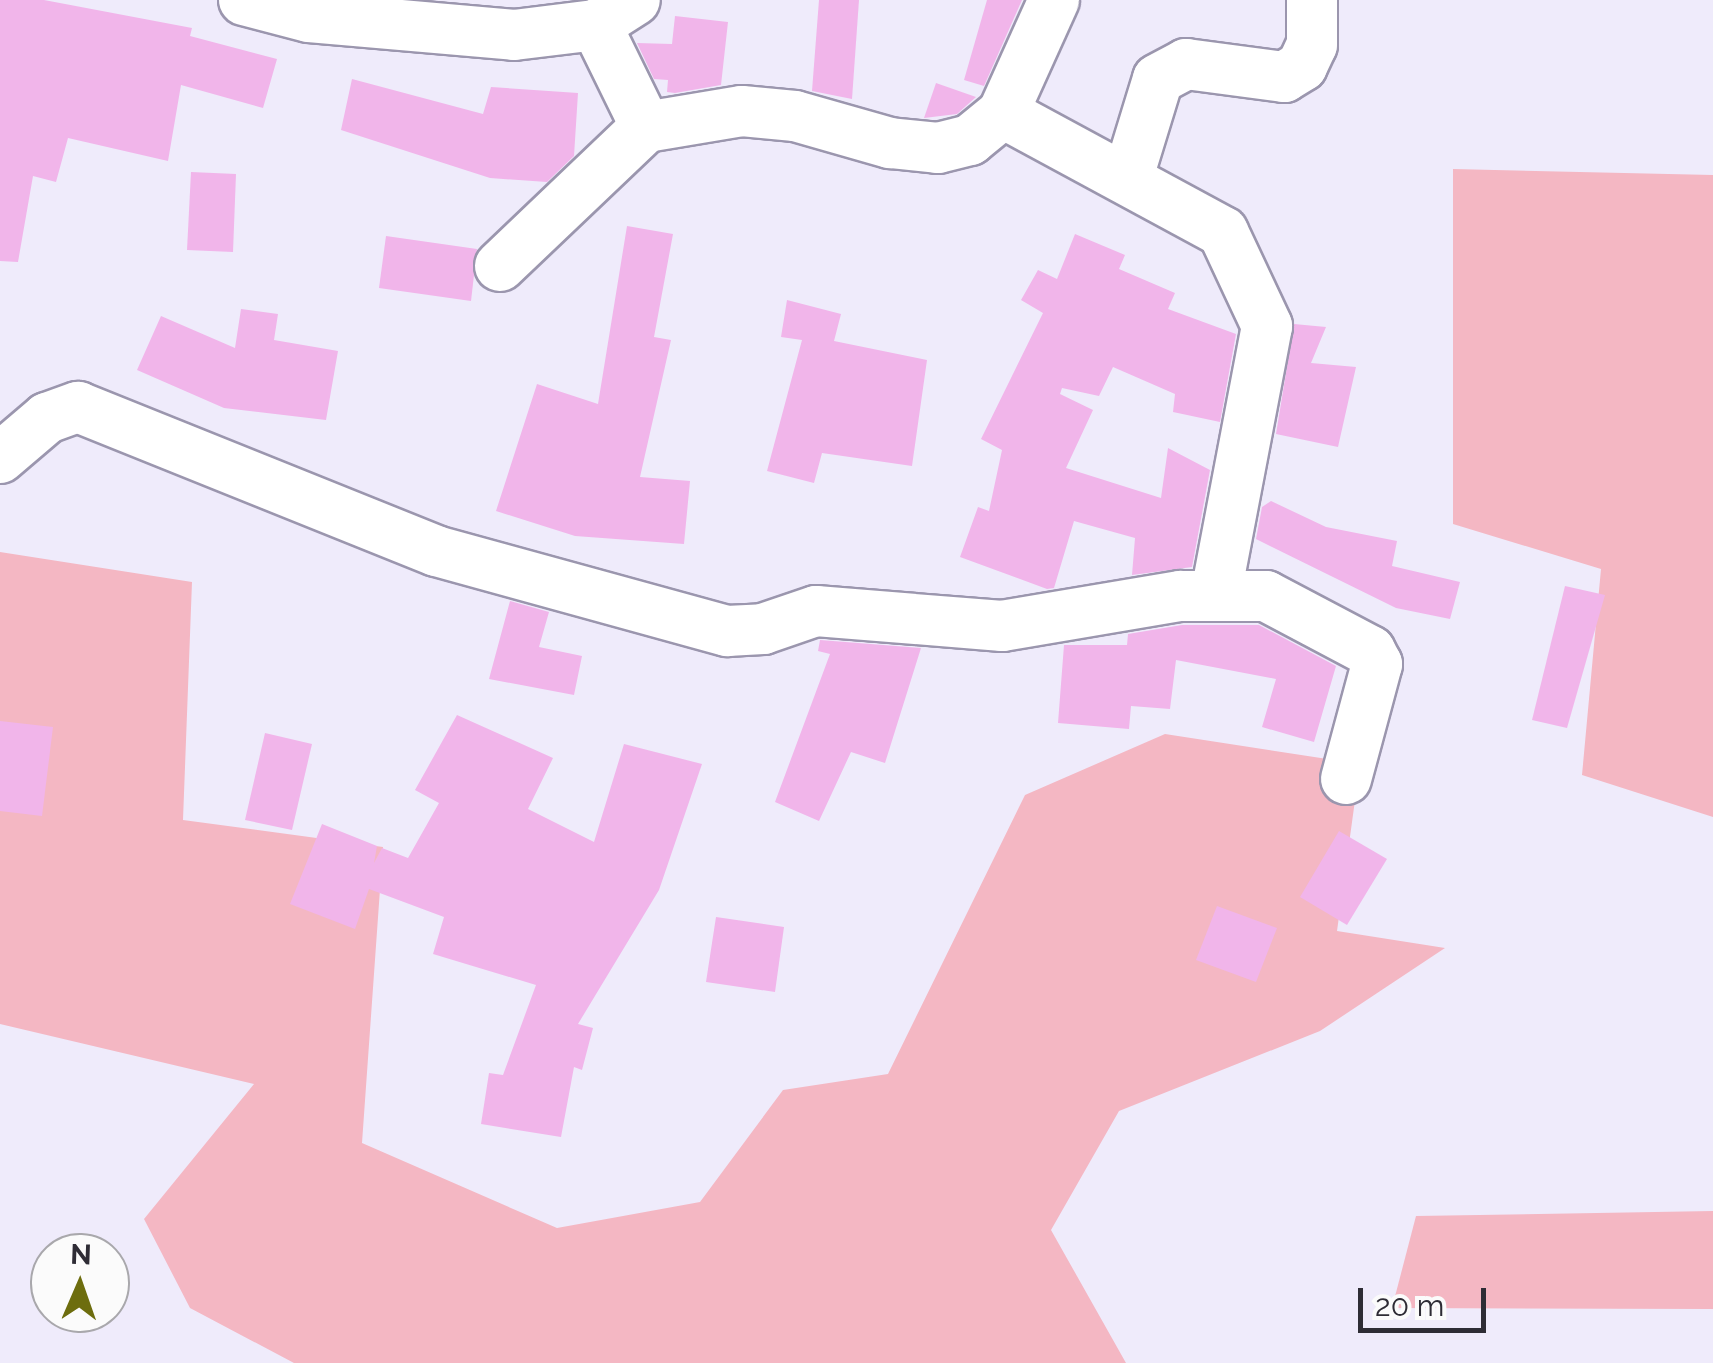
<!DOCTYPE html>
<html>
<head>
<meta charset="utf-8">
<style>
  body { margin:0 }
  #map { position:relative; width:1713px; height:1363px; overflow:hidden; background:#efebfb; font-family:Raleway,sans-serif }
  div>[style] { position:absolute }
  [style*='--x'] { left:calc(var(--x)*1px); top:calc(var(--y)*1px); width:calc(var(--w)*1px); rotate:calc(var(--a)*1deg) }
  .green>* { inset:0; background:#f4b7c3 }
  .building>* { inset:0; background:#f1b5ea }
  .roads { filter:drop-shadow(2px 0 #9b96ae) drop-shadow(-2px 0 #9b96ae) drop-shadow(0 2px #9b96ae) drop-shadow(0 -2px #9b96ae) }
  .minor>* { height:50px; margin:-25px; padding:0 25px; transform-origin:25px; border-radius:25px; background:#fff }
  span { translate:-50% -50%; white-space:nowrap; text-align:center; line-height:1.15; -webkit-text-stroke:9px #fbfbfb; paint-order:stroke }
  .north { position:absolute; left:30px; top:1233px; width:100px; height:100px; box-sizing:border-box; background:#fbfbfb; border:2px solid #a9a8ac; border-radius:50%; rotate:2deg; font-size:28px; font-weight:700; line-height:40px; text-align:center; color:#2e2c35 }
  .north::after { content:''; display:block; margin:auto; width:35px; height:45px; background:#6d6d0e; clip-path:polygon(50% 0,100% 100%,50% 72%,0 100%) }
  .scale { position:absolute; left:1358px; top:1288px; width:128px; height:45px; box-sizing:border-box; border:5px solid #2e2c35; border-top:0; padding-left:12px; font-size:30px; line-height:35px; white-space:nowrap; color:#2e2c35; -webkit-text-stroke:8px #fbfbfb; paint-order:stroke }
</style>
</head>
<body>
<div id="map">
  <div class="green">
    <i style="clip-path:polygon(1453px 169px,1713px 175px,1713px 817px,1582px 775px,1601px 569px,1453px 524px)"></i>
    <i style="clip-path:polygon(0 552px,192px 582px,183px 820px,383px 847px,362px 1143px,557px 1228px,700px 1202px,783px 1090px,888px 1074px,1025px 795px,1165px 734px,1360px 764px,1337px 931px,1445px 948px,1320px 1031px,1119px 1111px,1051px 1230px,1126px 1363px,294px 1363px,190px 1308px,144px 1219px,254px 1084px,0 1024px)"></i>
    <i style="clip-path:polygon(1713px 1211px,1713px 1309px,1392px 1308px,1416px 1216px)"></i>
  </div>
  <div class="building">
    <i style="clip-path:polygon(0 0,44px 0,192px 28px,190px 36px,277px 59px,263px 108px,181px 85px,168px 161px,68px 138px,56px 182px,33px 176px,18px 262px,0 261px)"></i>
    <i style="clip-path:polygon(819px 0,859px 0,852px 99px,812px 91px)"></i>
    <i style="clip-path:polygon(987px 0,1022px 0,984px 86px,964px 80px)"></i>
    <i style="clip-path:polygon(675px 16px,728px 22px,721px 85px,675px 93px,667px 92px,668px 80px,654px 79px,637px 43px,672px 44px)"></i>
    <i style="clip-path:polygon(352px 79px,483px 114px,491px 87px,578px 93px,574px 156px,547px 182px,490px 178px,341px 130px)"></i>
    <i style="clip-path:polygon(936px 83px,976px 97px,957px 114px,924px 118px)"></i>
    <i style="clip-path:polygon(191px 172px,236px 174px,233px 252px,187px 250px)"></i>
    <i style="clip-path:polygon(627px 226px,673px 234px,654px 337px,671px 340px,640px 477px,690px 481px,684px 544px,575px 536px,496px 511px,537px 384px,598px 404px)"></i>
    <i style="clip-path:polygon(1075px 234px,1125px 255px,1119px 269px,1175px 293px,1168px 309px,1236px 334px,1220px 422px,1173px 412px,1175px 394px,1113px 367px,1099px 396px,1062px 388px,1060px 394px,1093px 410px,1066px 468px,1161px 498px,1168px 448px,1210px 470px,1192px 567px,1132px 575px,1135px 538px,1074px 521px,1054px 588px,1047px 589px,960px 557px,978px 507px,989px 511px,1002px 450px,981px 439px,1043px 313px,1021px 300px,1038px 270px,1057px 279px)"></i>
    <i style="clip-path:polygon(386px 236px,477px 249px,471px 301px,379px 288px)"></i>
    <i style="clip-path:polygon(787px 300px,841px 314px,834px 341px,927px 360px,912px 466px,822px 453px,814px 483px,767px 471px,802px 340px,781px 337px)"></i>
    <i style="clip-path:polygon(241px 309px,278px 314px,274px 340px,338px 351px,326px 420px,224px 408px,137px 370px,161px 316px,235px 348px)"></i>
    <i style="clip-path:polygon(1294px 324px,1326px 327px,1311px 363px,1356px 367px,1338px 447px,1276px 434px)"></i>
    <i style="clip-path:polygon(1271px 501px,1326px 527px,1397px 541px,1392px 566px,1460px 582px,1450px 619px,1396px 608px,1256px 539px,1262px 507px)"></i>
    <i style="clip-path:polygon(1565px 586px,1605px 595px,1567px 728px,1532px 720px)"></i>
    <i style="clip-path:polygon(510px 601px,549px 612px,539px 647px,582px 656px,574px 695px,489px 679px)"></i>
    <i style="clip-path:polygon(1182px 625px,1259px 625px,1336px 666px,1314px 742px,1262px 727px,1276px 679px,1176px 660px,1170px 709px,1131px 706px,1129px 729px,1058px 723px,1064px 645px,1127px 645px,1128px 634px)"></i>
    <i style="clip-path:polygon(820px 640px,921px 648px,885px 763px,851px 752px,819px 821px,775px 802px,830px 654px,818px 651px)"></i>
    <i style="clip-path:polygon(457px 715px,553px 758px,528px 809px,594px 842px,624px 744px,702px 764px,659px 890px,578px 1024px,593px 1028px,582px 1070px,574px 1067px,561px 1137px,481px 1124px,489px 1073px,503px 1075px,536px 985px,433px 954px,444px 917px,369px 889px,355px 929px,290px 904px,322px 824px,377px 846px,374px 863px,382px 848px,408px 858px,439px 803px,415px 790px)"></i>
    <i style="clip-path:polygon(0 721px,53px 727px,42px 816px,0 811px)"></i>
    <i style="clip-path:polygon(265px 733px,312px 744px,292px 830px,245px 820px)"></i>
    <i style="clip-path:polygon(1339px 831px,1387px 859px,1347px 925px,1300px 897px)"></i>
    <i style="clip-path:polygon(1217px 906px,1277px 928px,1256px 982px,1196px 960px)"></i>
    <i style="clip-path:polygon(716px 917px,784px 927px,775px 992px,706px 982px)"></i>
  </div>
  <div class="roads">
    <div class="minor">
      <i style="--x:244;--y:0;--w:67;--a:14.7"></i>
      <i style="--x:309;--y:17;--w:206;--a:5"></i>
      <i style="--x:514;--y:35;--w:83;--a:-7"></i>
      <i style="--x:596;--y:25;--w:46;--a:-32.7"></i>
      <i style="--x:596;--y:25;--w:114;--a:63.9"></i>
      <i style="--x:1003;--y:113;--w:250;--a:28.4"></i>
      <i style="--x:1223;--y:232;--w:104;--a:64.9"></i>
      <i style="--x:1267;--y:326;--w:273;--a:100.8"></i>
      <i style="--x:1128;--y:177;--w:102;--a:-73"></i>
      <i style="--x:1158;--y:79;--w:32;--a:-28"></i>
      <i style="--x:1186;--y:64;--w:99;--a:7.6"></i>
      <i style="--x:1284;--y:77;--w:21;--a:-31"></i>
      <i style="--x:1302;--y:66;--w:23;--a:-65"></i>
      <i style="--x:1312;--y:45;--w:45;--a:-90"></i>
      <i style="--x:500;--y:266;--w:202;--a:-43.6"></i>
      <i style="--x:646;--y:127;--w:97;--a:-9.5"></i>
      <i style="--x:742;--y:111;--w:53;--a:5.4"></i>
      <i style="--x:795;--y:116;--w:99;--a:15.9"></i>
      <i style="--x:890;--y:143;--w:48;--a:5.9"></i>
      <i style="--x:938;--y:148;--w:33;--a:-14"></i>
      <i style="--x:970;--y:140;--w:43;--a:-39.3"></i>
      <i style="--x:1003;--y:113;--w:124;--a:-65.7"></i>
      <i style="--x:0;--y:458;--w:62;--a:-40.4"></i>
      <i style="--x:47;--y:418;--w:33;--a:-20"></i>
      <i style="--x:78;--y:407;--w:386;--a:21.9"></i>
      <i style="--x:436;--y:551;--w:302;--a:15.4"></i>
      <i style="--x:727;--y:631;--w:36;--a:-3"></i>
      <i style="--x:763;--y:629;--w:56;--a:-18.8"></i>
      <i style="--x:816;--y:611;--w:187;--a:4.6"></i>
      <i style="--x:1002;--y:626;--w:181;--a:-9.6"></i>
      <i style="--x:1180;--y:596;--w:86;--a:0"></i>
      <i style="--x:1266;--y:596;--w:118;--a:27.9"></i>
      <i style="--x:1370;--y:651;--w:15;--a:62"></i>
      <i style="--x:1377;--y:664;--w:119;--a:105.1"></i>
    </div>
  </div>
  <div class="north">N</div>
  <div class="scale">20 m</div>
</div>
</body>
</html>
